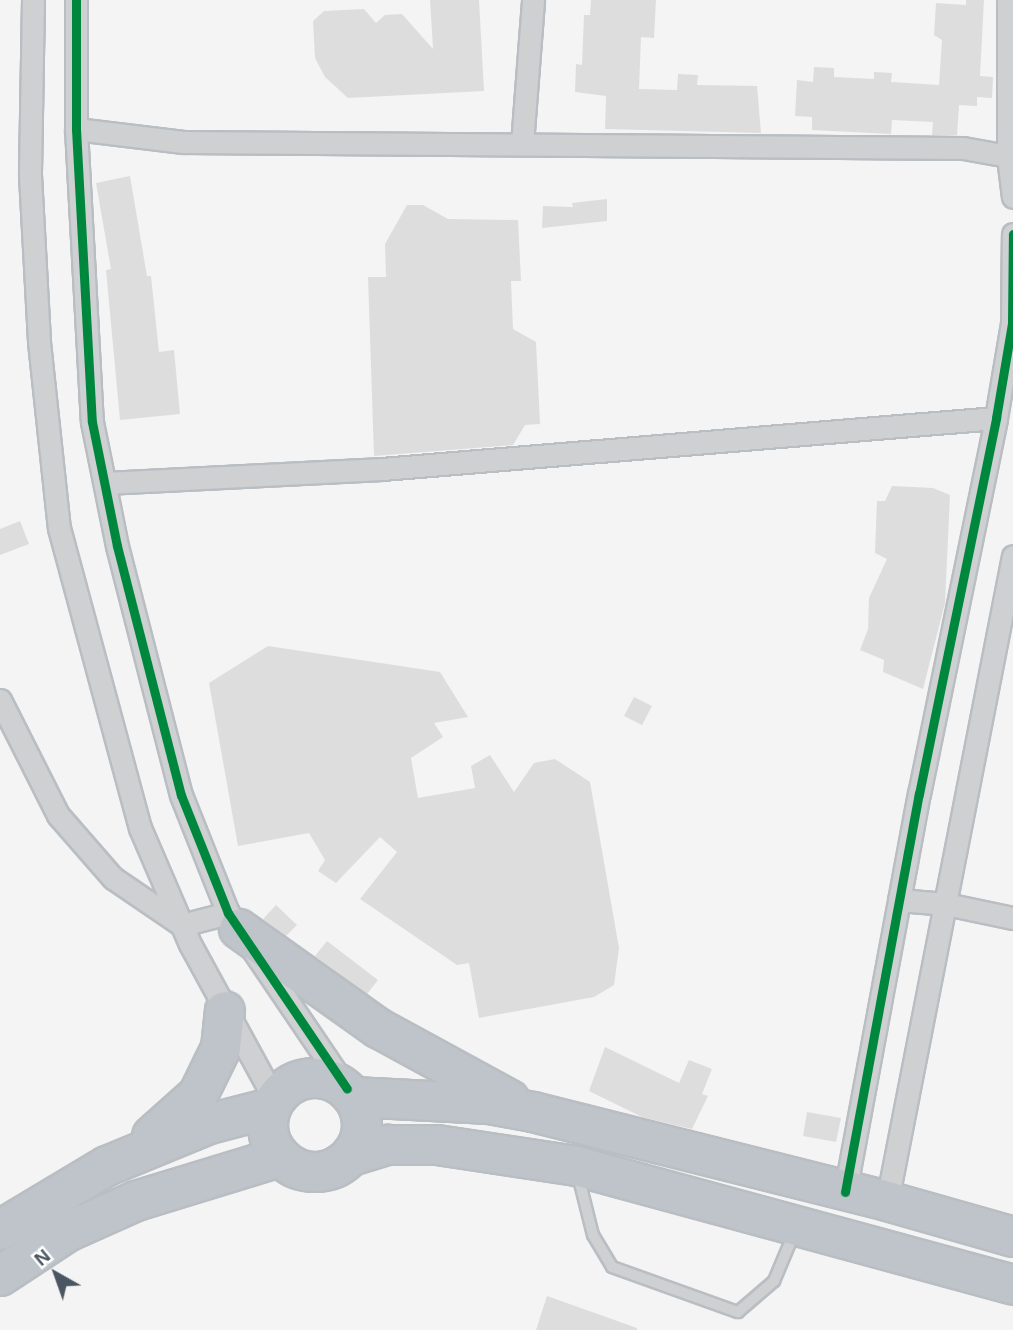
<!DOCTYPE html>
<html>
<head>
<meta charset="utf-8">
<style>
  body { margin:0 }
  #map { position:relative; width:1013px; height:1330px; overflow:hidden; background:#f4f4f4; font-family:Helvetica,sans-serif }
  div>[style] { position:absolute }
  [style*='--x'] { left:calc(var(--x)*1px); top:calc(var(--y)*1px); width:calc(var(--w)*1px); rotate:calc(var(--a)*1deg) }
  .building>* { inset:0; background:#ddddde }
  .roads { filter:drop-shadow(2px 0 #b9bec3) drop-shadow(-2px 0 #b9bec3) drop-shadow(0 2px #b9bec3) drop-shadow(0 -2px #b9bec3) }
  .lane>* { height:10px; margin:-5px; padding:0 5px; transform-origin:5px; border-radius:5px; background:#ced0d2 }
  .street>* { height:21px; margin:-10.5px; padding:0 10.5px; transform-origin:10.5px; border-radius:10.5px; background:#ced0d2 }
  .highway>* { height:38px; margin:-19px; padding:0 19px; transform-origin:19px; border-radius:19px; background:#bec4c9 }
  .highway>.ring { margin:-19px; padding:0; box-sizing:content-box; background:none; border:38px solid #bec4c9; border-radius:50% }
  .cycleway>* { height:9px; margin:-4.5px; padding:0 4.5px; transform-origin:4.5px; border-radius:4.5px; background:#00873e }
  span { translate:-50% -50%; white-space:nowrap; text-align:center; line-height:1.15; -webkit-text-stroke:7px #fff; paint-order:stroke }
  .north { position:absolute; left:21px; top:1239px; width:70px; height:70px; -webkit-text-stroke:5px #fff; paint-order:stroke; rotate:320deg; font-size:19px; font-weight:700; line-height:28px; text-align:center; color:#4a5661 }
  .north::after { content:''; display:block; margin:auto; width:24px; height:32px; background:#4a5661; clip-path:polygon(50% 0,100% 100%,50% 72%,0 100%) }
</style>
</head>
<body>
<div id="map">
  <div class="building">
    <i style="clip-path:polygon(430px 0,479px 0,484px 91px,348px 98px,325px 77px,315px 58px,313px 21px,324px 11px,364px 9px,376px 23px,385px 15px,402px 14px,433px 49px)"></i>
    <i style="clip-path:polygon(591px 0,656px 0,654px 38px,641px 37px,639px 89px,677px 90px,678px 74px,698px 75px,697px 85px,757px 86px,761px 133px,605px 129px,606px 96px,575px 92px,576px 64px,582px 65px,584px 15px,590px 15px)"></i>
    <i style="clip-path:polygon(966px 0,984px 0,980px 76px,993px 77px,992px 98px,977px 97px,977px 106px,959px 105px,957px 135px,932px 135px,933px 122px,892px 120px,891px 134px,812px 130px,812px 117px,795px 116px,797px 80px,813px 82px,814px 67px,834px 68px,834px 77px,874px 79px,874px 72px,892px 73px,891px 82px,939px 85px,942px 40px,934px 35px,936px 3px,966px 5px)"></i>
    <i style="clip-path:polygon(130px 176px,147px 276px,151px 276px,159px 352px,174px 350px,180px 414px,120px 420px,106px 270px,111px 269px,96px 183px)"></i>
    <i style="clip-path:polygon(607px 199px,607px 221px,542px 228px,543px 206px,573px 207px,572px 203px)"></i>
    <i style="clip-path:polygon(407px 205px,423px 205px,448px 219px,518px 220px,521px 281px,511px 281px,513px 329px,536px 342px,540px 424px,525px 425px,513px 445px,374px 456px,368px 277px,386px 277px,385px 244px)"></i>
    <i style="clip-path:polygon(892px 486px,933px 488px,950px 495px,945px 603px,923px 689px,883px 672px,884px 660px,860px 650px,868px 629px,869px 598px,887px 559px,875px 553px,877px 501px,885px 501px)"></i>
    <i style="clip-path:polygon(20px 521px,29px 544px,0 555px,0 529px)"></i>
    <i style="clip-path:polygon(268px 646px,440px 672px,468px 717px,434px 723px,443px 737px,411px 758px,418px 798px,475px 788px,471px 766px,490px 755px,514px 792px,534px 763px,555px 759px,590px 782px,619px 948px,614px 985px,594px 997px,479px 1018px,469px 963px,457px 965px,360px 899px,397px 852px,380px 837px,336px 883px,318px 871px,325px 860px,309px 833px,238px 846px,209px 683px)"></i>
    <i style="clip-path:polygon(634px 697px,652px 706px,642px 725px,624px 716px)"></i>
    <i style="clip-path:polygon(276px 905px,297px 925px,286px 936px,263px 919px)"></i>
    <i style="clip-path:polygon(327px 941px,378px 980px,367px 994px,315px 956px)"></i>
    <i style="clip-path:polygon(605px 1047px,679px 1083px,689px 1060px,712px 1069px,702px 1094px,708px 1096px,692px 1129px,642px 1117px,589px 1091px)"></i>
    <i style="clip-path:polygon(807px 1112px,841px 1118px,836px 1142px,803px 1136px)"></i>
    <i style="clip-path:polygon(547px 1296px,637px 1328px,637px 1330px,536px 1330px)"></i>
  </div>
  <div class="roads">
    <div class="lane">
      <i style="--x:578;--y:1175;--w:62;--a:76"></i>
      <i style="--x:593;--y:1235;--w:37;--a:59"></i>
      <i style="--x:612;--y:1267;--w:134;--a:19.7"></i>
      <i style="--x:738;--y:1312;--w:48;--a:-40.7"></i>
      <i style="--x:774;--y:1281;--w:54;--a:-67.2"></i>
    </div>
    <div class="street">
      <i style="--x:33;--y:0;--w:175;--a:91"></i>
      <i style="--x:30;--y:175;--w:167;--a:86.9"></i>
      <i style="--x:39;--y:342;--w:187;--a:83.9"></i>
      <i style="--x:59;--y:528;--w:311;--a:74.9"></i>
      <i style="--x:140;--y:828;--w:126;--a:66.7"></i>
      <i style="--x:190;--y:944;--w:178;--a:61.4"></i>
      <i style="--x:76;--y:0;--w:129;--a:90"></i>
      <i style="--x:76;--y:129;--w:293;--a:86.9"></i>
      <i style="--x:92;--y:422;--w:126;--a:78.6"></i>
      <i style="--x:117;--y:546;--w:257;--a:75.6"></i>
      <i style="--x:181;--y:795;--w:127;--a:68.3"></i>
      <i style="--x:228;--y:913;--w:212;--a:55.9"></i>
      <i style="--x:1008;--y:0;--w:157;--a:90"></i>
      <i style="--x:1008;--y:157;--w:40;--a:82.9"></i>
      <i style="--x:76;--y:129;--w:108;--a:6.9"></i>
      <i style="--x:183;--y:142;--w:780;--a:0.44"></i>
      <i style="--x:963;--y:148;--w:51;--a:10.2"></i>
      <i style="--x:522;--y:144;--w:144;--a:-85.6"></i>
      <i style="--x:106;--y:483;--w:276;--a:-2.9"></i>
      <i style="--x:382;--y:469;--w:616;--a:-4.75"></i>
      <i style="--x:0;--y:700;--w:129;--a:63.2"></i>
      <i style="--x:58;--y:815;--w:84;--a:48.9"></i>
      <i style="--x:113;--y:878;--w:83;--a:34.3"></i>
      <i style="--x:182;--y:925;--w:48;--a:-14.6"></i>
      <i style="--x:899;--y:900;--w:47;--a:4.9"></i>
      <i style="--x:946;--y:904;--w:68;--a:11.8"></i>
      <i style="--x:845;--y:1192;--w:405;--a:-79.5"></i>
      <i style="--x:919;--y:794;--w:384;--a:-78.4"></i>
      <i style="--x:996;--y:418;--w:96;--a:-80.4"></i>
      <i style="--x:1012;--y:323;--w:89;--a:-89.4"></i>
      <i style="--x:887;--y:1201;--w:657;--a:-78.95"></i>
    </div>
    <div class="highway">
      <i style="--x:239;--y:929;--w:171;--a:35.5"></i>
      <i style="--x:378;--y:1028;--w:150;--a:28.6"></i>
      <i class="ring" style="left:268px;top:1078px;width:56px;height:56px"></i>
      <i style="--x:354;--y:1097;--w:135;--a:3"></i>
      <i style="--x:489;--y:1104;--w:45;--a:10.3"></i>
      <i style="--x:533;--y:1112;--w:365;--a:14.1"></i>
      <i style="--x:887;--y:1201;--w:131;--a:15.9"></i>
      <i style="--x:152;--y:1136;--w:62;--a:-41.7"></i>
      <i style="--x:198;--y:1095;--w:52;--a:-63.9"></i>
      <i style="--x:221;--y:1048;--w:37;--a:-84"></i>
      <i style="--x:351;--y:1156;--w:39;--a:-17"></i>
      <i style="--x:388;--y:1145;--w:49;--a:0"></i>
      <i style="--x:437;--y:1145;--w:141;--a:8.6"></i>
      <i style="--x:576;--y:1166;--w:453;--a:15.2"></i>
      <i style="--x:0;--y:1230;--w:125;--a:-30.9"></i>
      <i style="--x:107;--y:1166;--w:110;--a:-22.4"></i>
      <i style="--x:209;--y:1124;--w:64;--a:-14.5"></i>
      <i style="--x:0;--y:1276;--w:80;--a:-33.3"></i>
      <i style="--x:67;--y:1232;--w:76;--a:-24.2"></i>
      <i style="--x:136;--y:1201;--w:151;--a:-17"></i>
    </div>
  </div>
  <div class="cycleway">
    <i style="--x:76;--y:0;--w:129;--a:90"></i>
    <i style="--x:76;--y:129;--w:293;--a:86.9"></i>
    <i style="--x:92;--y:422;--w:126;--a:78.6"></i>
    <i style="--x:117;--y:546;--w:257;--a:75.6"></i>
    <i style="--x:181;--y:795;--w:127;--a:68.3"></i>
    <i style="--x:228;--y:913;--w:212;--a:55.9"></i>
    <i style="--x:845;--y:1192;--w:405;--a:-79.5"></i>
    <i style="--x:919;--y:794;--w:384;--a:-78.4"></i>
    <i style="--x:996;--y:418;--w:96;--a:-80.4"></i>
    <i style="--x:1012;--y:323;--w:89;--a:-89.4"></i>
  </div>
  <div class="north">N</div>
</div>
</body>
</html>
